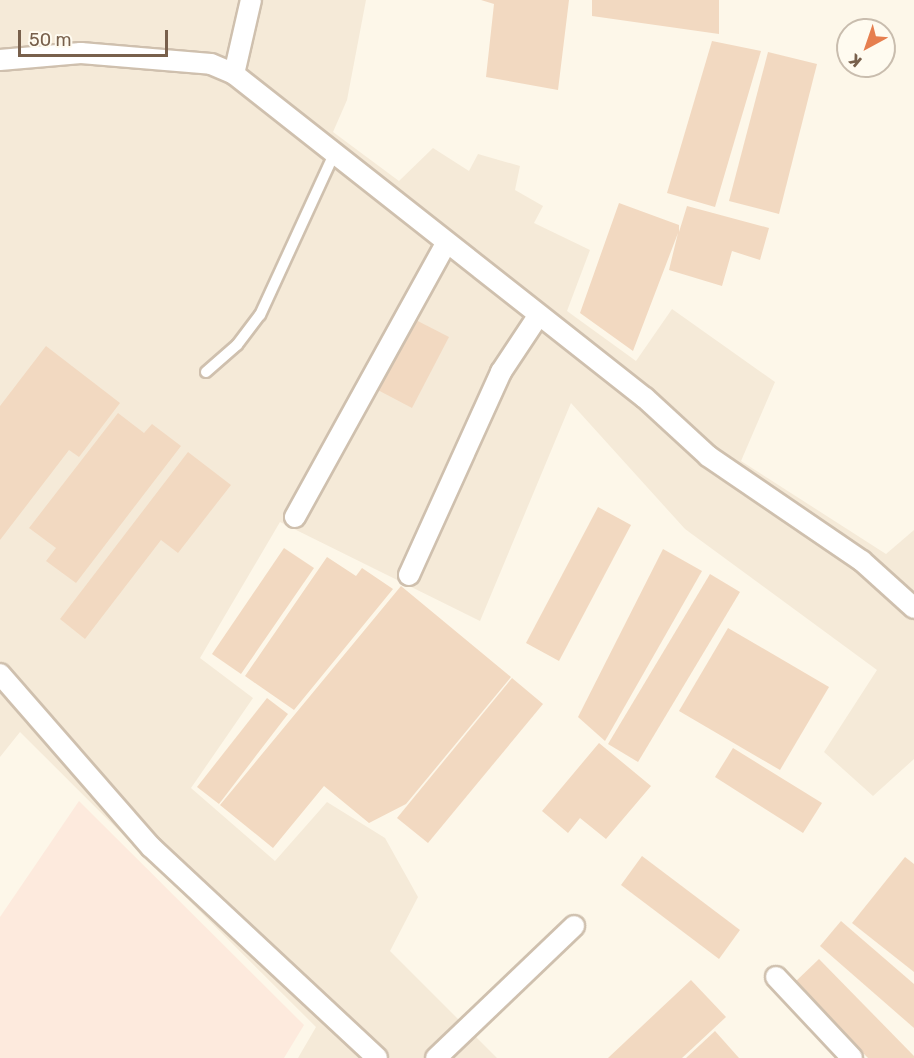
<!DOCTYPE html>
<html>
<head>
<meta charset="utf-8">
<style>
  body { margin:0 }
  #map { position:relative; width:914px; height:1058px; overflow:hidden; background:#fdf7e9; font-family:Rubik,sans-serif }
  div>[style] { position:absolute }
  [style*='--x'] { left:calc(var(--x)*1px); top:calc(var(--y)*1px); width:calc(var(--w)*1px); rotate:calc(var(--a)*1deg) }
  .residential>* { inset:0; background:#f5ead8 }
  .commercial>* { inset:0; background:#fdeadd }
  .building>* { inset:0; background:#f2d9c1 }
  .roads { filter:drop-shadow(2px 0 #cfc0ae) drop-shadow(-2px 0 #cfc0ae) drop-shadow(0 2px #cfc0ae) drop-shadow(0 -2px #cfc0ae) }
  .lane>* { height:10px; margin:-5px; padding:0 5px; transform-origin:5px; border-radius:5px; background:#fff }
  .street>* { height:20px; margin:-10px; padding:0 10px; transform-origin:10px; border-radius:10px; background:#fff }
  span { translate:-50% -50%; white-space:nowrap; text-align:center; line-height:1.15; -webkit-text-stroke:4.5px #fffbf0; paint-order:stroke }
  .north { position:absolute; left:836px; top:18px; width:60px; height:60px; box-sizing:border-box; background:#fffbf0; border:2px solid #c9bdae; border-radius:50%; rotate:220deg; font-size:16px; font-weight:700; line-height:24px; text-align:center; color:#78604c }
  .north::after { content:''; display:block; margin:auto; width:21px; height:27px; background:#e67f4f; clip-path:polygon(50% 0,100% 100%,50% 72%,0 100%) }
  .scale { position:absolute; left:18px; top:30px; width:150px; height:27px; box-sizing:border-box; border:3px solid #78604c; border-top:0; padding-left:8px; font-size:18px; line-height:21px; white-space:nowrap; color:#78604c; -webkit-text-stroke:4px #fffbf0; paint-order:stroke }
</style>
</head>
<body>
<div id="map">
  <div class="residential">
    <i style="clip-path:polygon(0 0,366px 0,347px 100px,333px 132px,399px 181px,433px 148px,469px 171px,478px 154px,520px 166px,515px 190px,543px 206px,534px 223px,590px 250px,567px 311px,636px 361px,672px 309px,775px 382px,741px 461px,886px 554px,914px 530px,914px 759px,873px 796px,824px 752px,877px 670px,685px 529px,571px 403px,480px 621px,280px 522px,200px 658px,253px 698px,191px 788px,275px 861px,327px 802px,385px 838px,418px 897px,390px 951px,497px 1058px,298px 1058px,316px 1027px,20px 732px,0 757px)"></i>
  </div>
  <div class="commercial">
    <i style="clip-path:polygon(79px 801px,304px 1025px,284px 1058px,0 1058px,0 917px)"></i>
  </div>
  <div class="building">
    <i style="clip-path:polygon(481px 0,569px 0,558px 90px,486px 77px,494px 4px)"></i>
    <i style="clip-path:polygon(592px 0,719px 0,719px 34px,592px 16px)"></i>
    <i style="clip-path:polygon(712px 41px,761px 51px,715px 207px,667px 193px)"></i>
    <i style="clip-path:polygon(768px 52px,817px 64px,779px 214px,729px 201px)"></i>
    <i style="clip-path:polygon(619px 203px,679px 225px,679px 232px,687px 206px,769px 228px,760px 260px,732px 251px,722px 286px,669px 270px,678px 233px,633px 351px,580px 313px)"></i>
    <i style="clip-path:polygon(410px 317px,449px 337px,412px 408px,374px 388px)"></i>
    <i style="clip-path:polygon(46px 346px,120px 403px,79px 457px,69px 450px,0 540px,0 406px)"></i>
    <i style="clip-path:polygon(118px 413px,144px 433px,152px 424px,181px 446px,76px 583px,46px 561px,56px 548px,29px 528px)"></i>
    <i style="clip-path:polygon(188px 452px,231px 485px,178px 553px,161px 540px,85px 639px,60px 619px)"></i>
    <i style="clip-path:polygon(598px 507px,631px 525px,559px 661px,526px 643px)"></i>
    <i style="clip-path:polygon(284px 548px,314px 568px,241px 674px,212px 654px)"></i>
    <i style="clip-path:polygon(663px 549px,702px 571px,605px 741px,578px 717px)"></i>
    <i style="clip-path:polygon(327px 557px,356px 576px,362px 568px,393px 589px,294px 710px,245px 676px)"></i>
    <i style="clip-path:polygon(710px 574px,740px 592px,638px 762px,608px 744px)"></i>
    <i style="clip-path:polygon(401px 586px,511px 677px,406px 804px,369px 823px,324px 786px,273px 848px,220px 805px)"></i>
    <i style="clip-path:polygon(728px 628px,829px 687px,780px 770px,679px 711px)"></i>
    <i style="clip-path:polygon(512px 678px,543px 704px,428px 843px,397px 818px)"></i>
    <i style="clip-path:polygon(267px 698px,288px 714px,219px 804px,197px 787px)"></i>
    <i style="clip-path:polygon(599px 743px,651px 786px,606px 839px,580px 818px,568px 833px,542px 811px)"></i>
    <i style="clip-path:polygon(733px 748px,822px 803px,803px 833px,715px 777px)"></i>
    <i style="clip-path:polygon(642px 856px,740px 930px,719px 959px,621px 885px)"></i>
    <i style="clip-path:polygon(905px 857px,914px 864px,914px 972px,852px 923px)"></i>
    <i style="clip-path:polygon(841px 921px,914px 984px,914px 1028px,820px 946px)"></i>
    <i style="clip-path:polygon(819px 959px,914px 1056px,914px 1058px,868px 1058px,794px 983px)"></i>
    <i style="clip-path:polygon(691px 980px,726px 1017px,682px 1058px,608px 1058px)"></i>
    <i style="clip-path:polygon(715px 1031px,739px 1058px,686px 1058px)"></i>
  </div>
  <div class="roads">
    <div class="lane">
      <i style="--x:206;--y:372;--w:41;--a:-41.1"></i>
      <i style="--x:237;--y:345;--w:38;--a:-53"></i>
      <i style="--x:260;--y:315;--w:177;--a:-65.3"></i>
    </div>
    <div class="street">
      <i style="--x:0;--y:60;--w:81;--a:-4.9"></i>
      <i style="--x:81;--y:53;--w:130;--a:4.8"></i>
      <i style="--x:211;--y:64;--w:25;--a:23"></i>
      <i style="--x:234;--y:74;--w:523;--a:38.25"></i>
      <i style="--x:645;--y:398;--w:86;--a:42.6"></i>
      <i style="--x:708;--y:456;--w:186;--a:34.3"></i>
      <i style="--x:862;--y:561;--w:70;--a:42.1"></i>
      <i style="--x:234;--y:74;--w:76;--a:-77.1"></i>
      <i style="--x:295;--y:517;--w:313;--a:-61.1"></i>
      <i style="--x:409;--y:575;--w:223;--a:-65.6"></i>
      <i style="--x:501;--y:372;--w:67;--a:-56.5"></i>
      <i style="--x:0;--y:674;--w:230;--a:48.9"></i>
      <i style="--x:151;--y:847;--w:309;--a:43"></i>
      <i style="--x:776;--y:977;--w:111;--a:46.8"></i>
      <i style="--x:436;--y:1058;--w:191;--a:-43.7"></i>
    </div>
  </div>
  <div class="north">K</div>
  <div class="scale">50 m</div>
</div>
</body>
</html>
